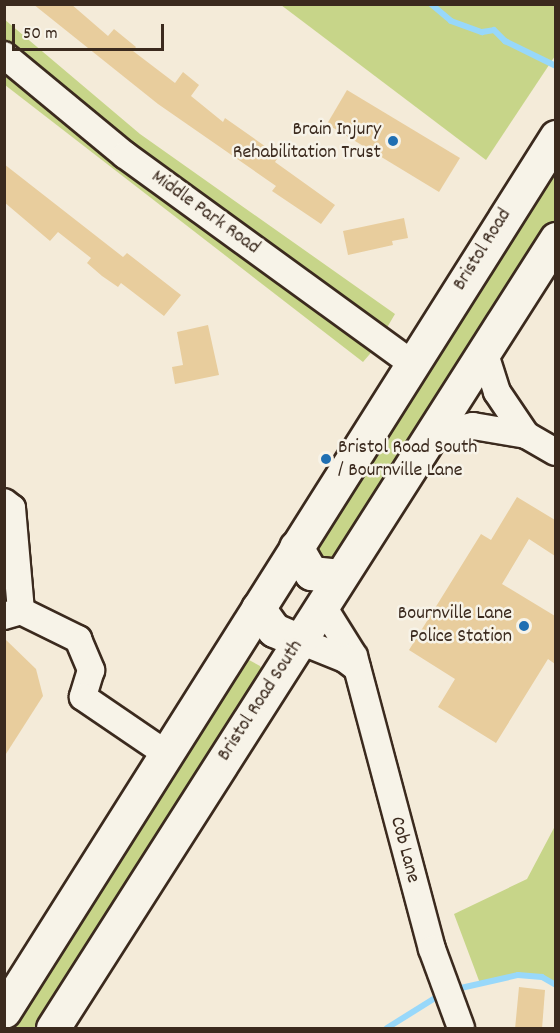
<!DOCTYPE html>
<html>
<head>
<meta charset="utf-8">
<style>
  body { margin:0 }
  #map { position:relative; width:560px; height:1033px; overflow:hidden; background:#f4ebd9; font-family:Dekko,sans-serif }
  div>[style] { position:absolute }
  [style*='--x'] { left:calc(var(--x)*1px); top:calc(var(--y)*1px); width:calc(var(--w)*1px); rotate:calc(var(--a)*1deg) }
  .green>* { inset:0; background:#c7d589 }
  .stream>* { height:6px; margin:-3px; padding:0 3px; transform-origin:3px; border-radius:3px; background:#98d8fa }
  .building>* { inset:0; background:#e8cd9d }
  .roads { filter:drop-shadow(2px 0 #3b2a1e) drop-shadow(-2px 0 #3b2a1e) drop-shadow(0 2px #3b2a1e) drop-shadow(0 -2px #3b2a1e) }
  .minor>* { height:26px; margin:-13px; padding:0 13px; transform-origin:13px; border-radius:13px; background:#f7f3e8 }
  .highway>* { height:33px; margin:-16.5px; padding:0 16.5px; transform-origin:16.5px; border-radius:16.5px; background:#f7f3e8 }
  .dots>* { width:16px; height:16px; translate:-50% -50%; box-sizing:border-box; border:3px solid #f7f3e8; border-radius:50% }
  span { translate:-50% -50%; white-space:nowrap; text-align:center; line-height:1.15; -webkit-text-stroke:5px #f7f3e8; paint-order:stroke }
  .poi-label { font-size:20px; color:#3b2a1e }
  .right { translate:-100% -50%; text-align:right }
  .left { translate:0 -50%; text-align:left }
  .street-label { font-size:20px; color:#3b2a1e }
  .frame { position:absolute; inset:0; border:6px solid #3b2a1e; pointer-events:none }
  .scale { position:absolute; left:12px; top:24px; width:152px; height:27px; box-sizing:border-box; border:3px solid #3b2a1e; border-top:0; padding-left:8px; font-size:18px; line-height:21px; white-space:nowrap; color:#3b2a1e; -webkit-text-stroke:4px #f7f3e8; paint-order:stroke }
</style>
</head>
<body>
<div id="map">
  <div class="green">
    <i style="clip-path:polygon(281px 5px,555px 5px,555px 56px,486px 160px)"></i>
    <i style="clip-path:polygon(4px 19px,140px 134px,395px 314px,382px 336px,119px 140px,5px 46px)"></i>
    <i style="clip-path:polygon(4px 63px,375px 348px,363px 362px,5px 85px)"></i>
    <i style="clip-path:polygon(555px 155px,555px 221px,331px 564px,316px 564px,311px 546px)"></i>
    <i style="clip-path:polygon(249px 660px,260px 666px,266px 679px,44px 1028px,6px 1028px,236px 663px)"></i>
    <i style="clip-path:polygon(555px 826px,555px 985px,542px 977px,518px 975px,481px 986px,454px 914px,527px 879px)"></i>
  </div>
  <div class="stream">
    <i style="--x:431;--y:4;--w:26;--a:40"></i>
    <i style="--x:451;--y:21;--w:33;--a:20"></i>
    <i style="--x:482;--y:32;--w:12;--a:-9"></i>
    <i style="--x:494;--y:30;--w:16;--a:45"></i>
    <i style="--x:505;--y:41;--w:55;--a:26.1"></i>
    <i style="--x:452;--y:990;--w:68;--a:-12.8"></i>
    <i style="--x:518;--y:975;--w:24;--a:5"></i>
    <i style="--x:542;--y:977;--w:16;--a:30"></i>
    <i style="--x:387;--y:1028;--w:66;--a:-32"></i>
  </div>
  <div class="building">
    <i style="clip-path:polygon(33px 4px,71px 4px,108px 36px,114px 29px,136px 47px,133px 51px,175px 83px,183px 72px,199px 85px,191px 96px,223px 122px,225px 118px,279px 156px,275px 162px,335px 205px,321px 224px,272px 191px,276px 186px,158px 104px)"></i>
    <i style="clip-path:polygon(347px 90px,460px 158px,439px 192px,327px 124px)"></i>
    <i style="clip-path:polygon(4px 164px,123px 257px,127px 253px,181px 295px,164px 316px,121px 283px,118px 287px,102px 276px,87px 263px,91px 258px,58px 232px,50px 241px,4px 202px)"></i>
    <i style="clip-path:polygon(404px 218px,408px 238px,392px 241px,393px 245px,348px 255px,343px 231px)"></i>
    <i style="clip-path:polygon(208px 325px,219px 375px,175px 384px,172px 367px,183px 365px,177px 332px)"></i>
    <i style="clip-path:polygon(517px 497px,555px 520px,555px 556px,529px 539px,502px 584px,555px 616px,555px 664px,548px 659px,496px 743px,438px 707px,455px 679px,409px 650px,481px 534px,491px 540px)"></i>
    <i style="clip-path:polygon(4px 638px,36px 669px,43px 696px,4px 757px)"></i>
    <i style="clip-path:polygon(519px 987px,545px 990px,542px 1029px,515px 1029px)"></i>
  </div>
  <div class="roads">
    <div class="minor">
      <i style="--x:4;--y:55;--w:157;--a:39.6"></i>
      <i style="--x:125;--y:155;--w:354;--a:36"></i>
      <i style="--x:484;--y:351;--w:43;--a:72.4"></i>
      <i style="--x:497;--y:392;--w:52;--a:56"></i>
      <i style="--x:430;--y:436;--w:44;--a:-13.1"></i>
      <i style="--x:473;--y:426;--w:54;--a:9.6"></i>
      <i style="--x:526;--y:435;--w:34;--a:30"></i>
      <i style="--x:4;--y:502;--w:10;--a:37"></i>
      <i style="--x:12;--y:508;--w:103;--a:85"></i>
      <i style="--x:322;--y:605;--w:60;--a:57.9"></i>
      <i style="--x:354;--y:656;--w:303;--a:75.1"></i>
      <i style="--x:432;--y:949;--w:84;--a:69.8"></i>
      <i style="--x:4;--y:616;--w:18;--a:-16"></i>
      <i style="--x:21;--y:611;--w:64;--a:26.2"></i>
      <i style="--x:78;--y:639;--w:34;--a:67"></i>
      <i style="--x:91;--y:670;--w:28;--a:107"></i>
      <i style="--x:83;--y:697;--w:99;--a:34.3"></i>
      <i style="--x:300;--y:641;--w:48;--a:21.8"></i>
      <i style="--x:345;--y:659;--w:15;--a:37"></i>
    </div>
    <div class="highway">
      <i style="--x:296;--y:547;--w:30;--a:60"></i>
      <i style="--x:311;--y:573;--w:29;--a:6"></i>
      <i style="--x:258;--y:608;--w:27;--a:54"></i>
      <i style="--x:274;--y:630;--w:28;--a:23"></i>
      <i style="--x:4;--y:1011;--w:1034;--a:-57.72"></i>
      <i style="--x:53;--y:1028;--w:936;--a:-57.48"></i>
    </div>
  </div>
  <div class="dots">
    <i style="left:393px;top:141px;background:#1f6fb2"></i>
    <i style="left:326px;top:459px;background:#1f6fb2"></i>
    <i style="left:524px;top:626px;background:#1f6fb2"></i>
  </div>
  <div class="poi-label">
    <span class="right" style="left:381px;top:142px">Brain Injury<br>Rehabilitation Trust</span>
    <span class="left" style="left:338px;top:460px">Bristol Road South<br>/ Bournville Lane</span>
    <span class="right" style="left:512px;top:626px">Bournville Lane<br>Police Station</span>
  </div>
  <div class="street-label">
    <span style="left:205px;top:213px;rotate:36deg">Middle Park Road</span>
    <span style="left:483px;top:250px;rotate:-58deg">Bristol Road</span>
    <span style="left:261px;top:701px;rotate:-57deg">Bristol Road South</span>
    <span style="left:404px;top:850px;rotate:75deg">Cob Lane</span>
  </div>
  <div class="frame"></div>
  <div class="scale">50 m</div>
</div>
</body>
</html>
